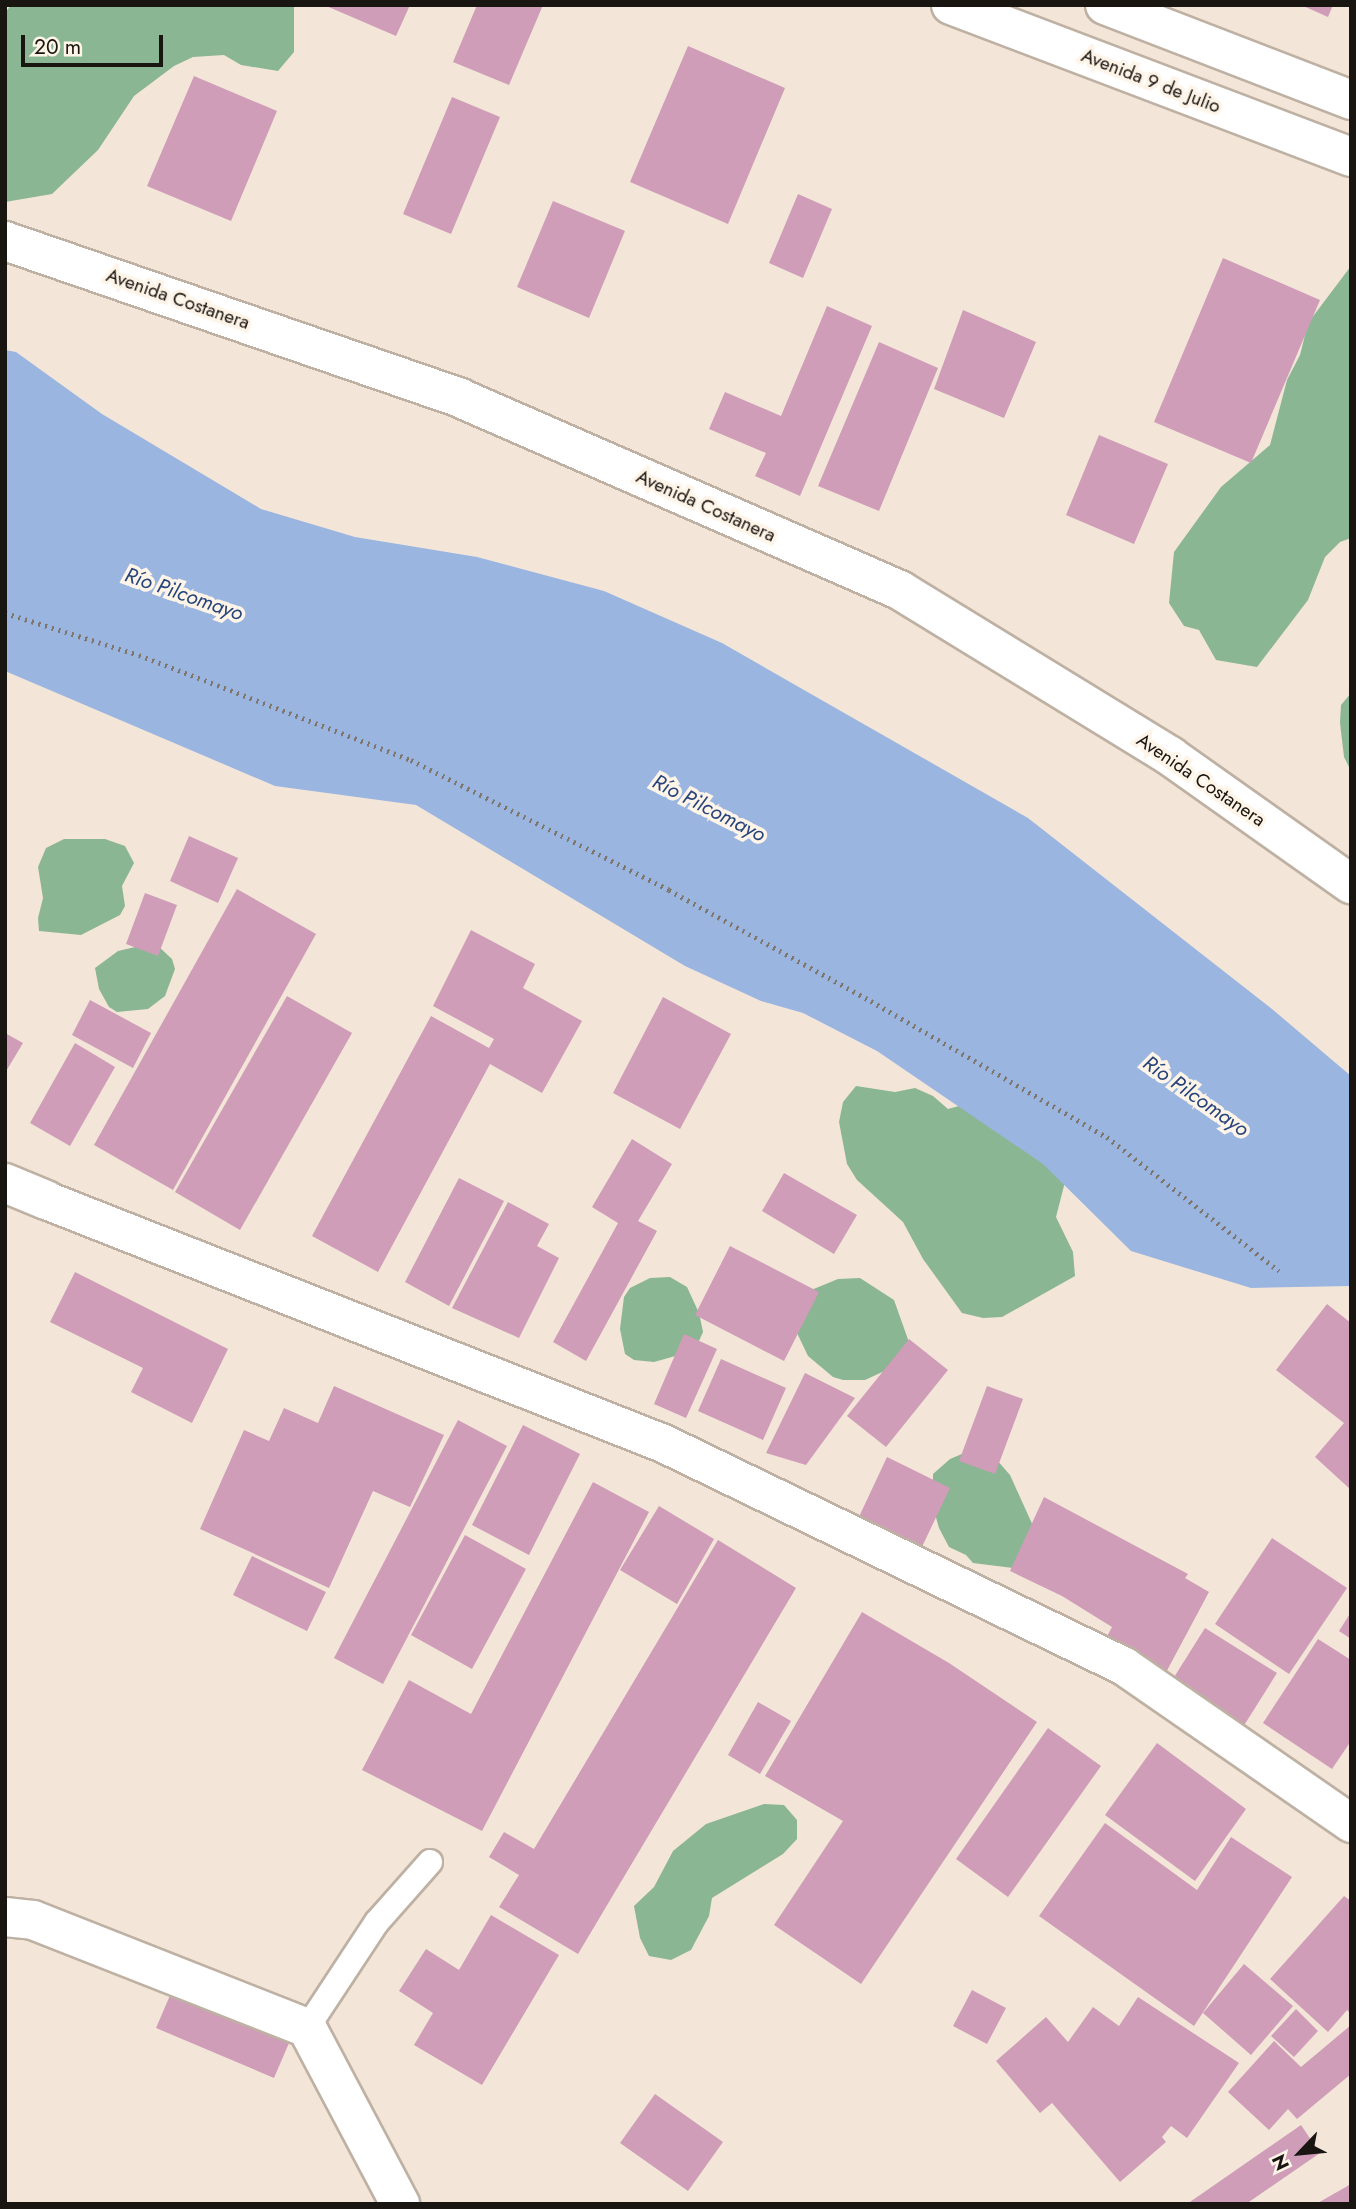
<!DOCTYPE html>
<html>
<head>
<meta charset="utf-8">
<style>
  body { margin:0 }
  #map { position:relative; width:1356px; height:2209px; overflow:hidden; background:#f3e6d8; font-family:Jost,sans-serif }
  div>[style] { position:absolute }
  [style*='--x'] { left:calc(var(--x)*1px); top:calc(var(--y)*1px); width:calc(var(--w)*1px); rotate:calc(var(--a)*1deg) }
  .forest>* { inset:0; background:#8bb693 }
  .water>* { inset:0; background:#9bb5e1 }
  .building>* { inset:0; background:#cf9db8 }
  .path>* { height:4.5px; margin-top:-2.25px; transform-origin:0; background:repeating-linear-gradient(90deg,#7e766d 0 2px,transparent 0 7px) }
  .roads { filter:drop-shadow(2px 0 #beb1a3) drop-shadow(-2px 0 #beb1a3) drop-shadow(0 2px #beb1a3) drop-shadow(0 -2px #beb1a3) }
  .service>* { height:24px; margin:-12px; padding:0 12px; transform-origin:12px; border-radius:12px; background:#fff }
  .pedestrian>* { height:37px; margin:-18.5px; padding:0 18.5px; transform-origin:18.5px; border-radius:18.5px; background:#fff }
  .minor>* { height:38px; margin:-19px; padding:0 19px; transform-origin:19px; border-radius:19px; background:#fff }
  .tertiary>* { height:38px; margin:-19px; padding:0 19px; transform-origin:19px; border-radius:19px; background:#fff }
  span { translate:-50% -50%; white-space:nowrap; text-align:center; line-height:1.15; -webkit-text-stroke:7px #fef4e8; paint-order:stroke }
  .street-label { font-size:19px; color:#191510 }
  .water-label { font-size:21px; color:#26447b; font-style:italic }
  .frame { position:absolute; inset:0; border:7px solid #191510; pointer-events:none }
  .north { position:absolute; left:1265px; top:2118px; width:70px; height:70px; -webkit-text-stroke:5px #fef4e8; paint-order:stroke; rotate:244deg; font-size:19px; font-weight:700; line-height:28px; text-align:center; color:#191510 }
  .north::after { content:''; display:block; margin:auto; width:24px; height:32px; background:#191510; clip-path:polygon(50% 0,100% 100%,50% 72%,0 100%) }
  .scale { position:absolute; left:21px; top:35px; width:142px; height:32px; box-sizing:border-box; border:4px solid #191510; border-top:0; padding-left:9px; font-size:21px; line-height:24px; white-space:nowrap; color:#191510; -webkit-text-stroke:5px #fef4e8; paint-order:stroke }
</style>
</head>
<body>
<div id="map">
  <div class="forest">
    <i style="clip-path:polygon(11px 5px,294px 5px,294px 52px,278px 71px,241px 65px,224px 55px,193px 57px,174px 66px,134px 96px,98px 150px,52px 194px,5px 202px,5px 13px)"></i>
    <i style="clip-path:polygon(1351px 266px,1351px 538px,1340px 542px,1325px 557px,1308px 600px,1257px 667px,1216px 660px,1199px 630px,1184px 626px,1169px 603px,1174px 552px,1221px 487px,1270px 445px,1287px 380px,1300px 355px,1308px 323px)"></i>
    <i style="clip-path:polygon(1351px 693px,1351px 771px,1344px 757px,1340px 723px,1341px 705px)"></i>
    <i style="clip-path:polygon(64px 839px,105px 839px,125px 846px,134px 863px,122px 886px,125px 906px,120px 915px,81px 935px,39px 931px,38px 918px,43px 898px,38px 867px,46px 848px)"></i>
    <i style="clip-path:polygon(148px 944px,157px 945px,172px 959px,175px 969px,165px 996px,148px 1009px,117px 1012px,109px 1007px,99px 989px,95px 968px,118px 951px)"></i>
    <i style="clip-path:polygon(856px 1086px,895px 1092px,915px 1088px,933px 1096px,948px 1109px,966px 1104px,1066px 1178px,1056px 1217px,1073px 1252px,1075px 1276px,1002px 1317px,983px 1318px,962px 1313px,923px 1259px,903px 1222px,857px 1180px,847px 1164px,839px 1122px,843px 1102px)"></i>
    <i style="clip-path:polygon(670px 1277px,687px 1287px,699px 1313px,703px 1332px,699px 1341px,686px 1353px,654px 1362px,634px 1360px,625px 1354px,620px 1329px,624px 1297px,630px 1288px,650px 1278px)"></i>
    <i style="clip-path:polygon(860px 1278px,894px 1300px,910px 1345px,891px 1368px,865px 1380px,843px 1380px,833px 1377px,808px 1356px,797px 1333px,799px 1295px,838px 1279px)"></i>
    <i style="clip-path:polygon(969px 1451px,996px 1459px,1010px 1475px,1039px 1539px,1013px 1568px,973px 1563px,966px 1555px,949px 1547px,939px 1528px,933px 1507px,933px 1474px,950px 1459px)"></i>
    <i style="clip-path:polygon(764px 1804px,784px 1805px,797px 1820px,797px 1839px,783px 1854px,712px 1898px,709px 1916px,691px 1950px,671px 1960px,649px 1956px,640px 1938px,634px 1906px,654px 1887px,673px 1851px,706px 1824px)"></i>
  </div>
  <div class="water">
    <i style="clip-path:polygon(5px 350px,16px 352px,102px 414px,261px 509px,355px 537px,477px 557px,604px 591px,722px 643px,1028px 818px,1272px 1009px,1351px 1076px,1351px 1286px,1251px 1288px,1131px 1251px,1043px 1164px,877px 1051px,803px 1013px,761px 1001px,685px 966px,416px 805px,275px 786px,5px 671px)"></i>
  </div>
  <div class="building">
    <i style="clip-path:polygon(324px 5px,410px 5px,396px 36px)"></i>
    <i style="clip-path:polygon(477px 5px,543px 5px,509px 85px,453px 62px)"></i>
    <i style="clip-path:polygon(1301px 5px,1333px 5px,1328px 17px)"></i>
    <i style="clip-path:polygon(688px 46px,785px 88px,728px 224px,630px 182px)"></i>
    <i style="clip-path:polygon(194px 76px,277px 111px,231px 221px,147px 186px)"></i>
    <i style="clip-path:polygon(452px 97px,500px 117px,451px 234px,403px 214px)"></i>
    <i style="clip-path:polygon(798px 194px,832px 209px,803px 278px,769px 263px)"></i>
    <i style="clip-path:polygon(553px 201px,625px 231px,589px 318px,517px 287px)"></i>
    <i style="clip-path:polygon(1223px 258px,1320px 300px,1251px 463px,1154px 422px)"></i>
    <i style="clip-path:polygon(827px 306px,872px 326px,800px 496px,755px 476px,766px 453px,709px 429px,725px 392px,781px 416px)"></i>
    <i style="clip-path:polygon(963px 310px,1036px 342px,1004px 418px,934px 389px)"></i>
    <i style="clip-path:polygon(879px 342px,938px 368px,879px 511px,818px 486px)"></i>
    <i style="clip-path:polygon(1099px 435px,1168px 464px,1134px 544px,1066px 515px)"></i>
    <i style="clip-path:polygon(189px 836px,238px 858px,218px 903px,170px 881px)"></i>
    <i style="clip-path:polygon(237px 889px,316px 934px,173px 1190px,94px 1145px)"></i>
    <i style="clip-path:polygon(145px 893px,177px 905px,158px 956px,126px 944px)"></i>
    <i style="clip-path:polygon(471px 930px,535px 964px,523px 988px,582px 1021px,542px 1093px,490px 1064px,378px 1272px,312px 1236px,431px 1016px,489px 1048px,494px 1039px,433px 1006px)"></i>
    <i style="clip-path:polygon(287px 996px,352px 1033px,240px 1230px,175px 1192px)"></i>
    <i style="clip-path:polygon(663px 997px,731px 1034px,680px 1129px,613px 1093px)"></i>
    <i style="clip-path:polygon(90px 1000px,151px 1033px,133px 1068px,72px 1035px)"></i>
    <i style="clip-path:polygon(5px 1033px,23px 1043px,5px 1073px)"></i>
    <i style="clip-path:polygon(75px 1043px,115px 1067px,70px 1146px,30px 1123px)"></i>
    <i style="clip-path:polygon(632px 1139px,672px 1164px,638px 1221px,657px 1231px,586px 1361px,553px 1342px,618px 1223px,592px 1207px)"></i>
    <i style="clip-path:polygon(784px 1173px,857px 1215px,834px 1254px,762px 1211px)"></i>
    <i style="clip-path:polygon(459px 1178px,504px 1201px,449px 1306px,405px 1282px)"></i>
    <i style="clip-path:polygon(508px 1202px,549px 1224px,537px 1246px,559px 1258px,519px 1338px,452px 1308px)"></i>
    <i style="clip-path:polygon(730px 1246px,819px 1292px,784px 1361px,695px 1315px)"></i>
    <i style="clip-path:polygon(75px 1272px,228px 1349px,192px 1423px,131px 1392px,143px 1368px,50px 1322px)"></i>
    <i style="clip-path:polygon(1327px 1304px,1351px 1323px,1351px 1490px,1315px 1457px,1344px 1423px,1276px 1370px)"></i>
    <i style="clip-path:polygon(684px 1334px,717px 1349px,686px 1418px,654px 1404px)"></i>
    <i style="clip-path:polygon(909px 1339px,948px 1370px,886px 1447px,847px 1416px)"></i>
    <i style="clip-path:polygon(721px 1359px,786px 1388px,763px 1440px,698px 1411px)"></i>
    <i style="clip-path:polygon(805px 1373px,855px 1398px,806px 1465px,766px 1453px)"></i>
    <i style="clip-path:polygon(334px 1386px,444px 1435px,410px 1507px,373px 1491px,329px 1588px,200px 1529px,244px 1430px,269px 1441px,284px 1408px,318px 1423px)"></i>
    <i style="clip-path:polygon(987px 1386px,1023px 1399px,995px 1474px,959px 1461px)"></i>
    <i style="clip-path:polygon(458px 1420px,507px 1446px,383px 1684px,334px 1658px)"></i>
    <i style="clip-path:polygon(523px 1425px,580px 1454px,529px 1555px,472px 1525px)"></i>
    <i style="clip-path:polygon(887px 1457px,950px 1488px,920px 1551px,857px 1521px)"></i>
    <i style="clip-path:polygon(593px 1482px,649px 1512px,482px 1831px,362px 1770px,409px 1680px,471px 1714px)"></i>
    <i style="clip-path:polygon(1044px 1497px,1188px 1574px,1185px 1578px,1209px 1592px,1163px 1678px,1103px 1644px,1112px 1627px,1062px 1596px,1010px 1571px)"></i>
    <i style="clip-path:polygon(659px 1506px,714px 1539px,677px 1604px,620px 1570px)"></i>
    <i style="clip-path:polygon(465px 1535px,526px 1569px,472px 1669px,411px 1635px)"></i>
    <i style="clip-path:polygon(1272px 1538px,1347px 1588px,1289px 1674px,1215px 1624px)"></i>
    <i style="clip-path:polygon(718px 1540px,796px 1588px,578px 1954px,499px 1907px,519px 1875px,489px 1857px,504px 1832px,534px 1849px)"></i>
    <i style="clip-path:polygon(252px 1556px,326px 1592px,307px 1631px,233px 1595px)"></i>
    <i style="clip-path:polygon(862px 1612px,949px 1663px,1037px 1722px,861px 1984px,774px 1925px,843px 1821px,765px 1776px)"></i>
    <i style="clip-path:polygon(1351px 1612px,1351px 1639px,1339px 1631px)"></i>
    <i style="clip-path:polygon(1205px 1628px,1277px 1673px,1243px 1727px,1171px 1682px)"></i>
    <i style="clip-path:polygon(1318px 1639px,1351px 1660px,1351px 1741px,1332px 1769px,1263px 1723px)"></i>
    <i style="clip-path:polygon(758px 1702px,791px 1721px,760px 1774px,728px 1755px)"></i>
    <i style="clip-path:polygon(1048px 1728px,1101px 1766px,1008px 1897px,956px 1859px)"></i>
    <i style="clip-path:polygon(1157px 1743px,1246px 1809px,1195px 1881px,1105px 1815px)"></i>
    <i style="clip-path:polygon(1105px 1823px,1197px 1890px,1231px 1837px,1292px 1877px,1194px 2026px,1039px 1916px)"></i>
    <i style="clip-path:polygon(1344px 1896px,1351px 1901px,1351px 2014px,1347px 2010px,1328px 2032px,1270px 1979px)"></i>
    <i style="clip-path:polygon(491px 1915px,559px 1955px,482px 2085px,414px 2045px,433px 2013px,399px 1991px,426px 1949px,459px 1970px)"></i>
    <i style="clip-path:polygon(1244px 1964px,1293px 2006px,1251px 2055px,1203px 2013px)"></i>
    <i style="clip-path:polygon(972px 1990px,1006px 2008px,987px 2044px,953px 2026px)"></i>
    <i style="clip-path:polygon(171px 1993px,289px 2043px,274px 2078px,156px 2028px)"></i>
    <i style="clip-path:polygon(1138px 1997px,1239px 2063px,1187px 2138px,1171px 2126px,1162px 2137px,1166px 2142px,1120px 2182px,1052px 2103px,1040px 2113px,996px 2061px,1046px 2017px,1068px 2042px,1093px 2007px,1119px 2026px)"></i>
    <i style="clip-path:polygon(1296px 2009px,1318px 2031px,1294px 2057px,1271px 2036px)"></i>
    <i style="clip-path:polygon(1351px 2025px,1351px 2074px,1297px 2119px,1288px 2109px,1269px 2130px,1228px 2092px,1274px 2041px,1301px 2067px)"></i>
    <i style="clip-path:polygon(655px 2094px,723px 2142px,688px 2191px,620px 2143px)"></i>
    <i style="clip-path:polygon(1301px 2125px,1320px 2153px,1246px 2204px,1187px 2204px)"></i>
    <i style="clip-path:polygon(1351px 2184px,1351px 2204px,1316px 2204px)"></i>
  </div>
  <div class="path">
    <i style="--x:5;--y:613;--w:140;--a:17.4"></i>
    <i style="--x:139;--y:655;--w:292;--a:21.1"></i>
    <i style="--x:411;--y:760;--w:289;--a:26.7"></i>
    <i style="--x:669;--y:890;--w:230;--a:28.8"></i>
    <i style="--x:871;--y:1001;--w:272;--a:30"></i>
    <i style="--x:1107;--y:1137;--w:218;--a:37.9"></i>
  </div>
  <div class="roads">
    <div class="service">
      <i style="--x:307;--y:2028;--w:127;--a:-56.6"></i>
      <i style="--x:377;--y:1922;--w:80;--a:-48.5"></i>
    </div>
    <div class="pedestrian">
      <i style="--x:46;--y:1200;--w:663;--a:21.5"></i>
      <i style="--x:663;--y:1443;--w:512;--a:25.81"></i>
      <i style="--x:1124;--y:1666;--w:276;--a:34.7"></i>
    </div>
    <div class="minor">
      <i style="--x:951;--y:5;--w:428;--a:20.8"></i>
      <i style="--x:1105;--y:5;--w:264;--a:21.1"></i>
      <i style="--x:5;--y:1183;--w:44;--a:22.5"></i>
      <i style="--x:5;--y:1917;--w:28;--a:6"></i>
      <i style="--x:33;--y:1920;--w:295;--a:21.5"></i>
      <i style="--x:307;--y:2028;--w:199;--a:62.1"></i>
    </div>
    <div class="tertiary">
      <i style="--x:5;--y:241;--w:481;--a:19"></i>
      <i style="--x:460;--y:398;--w:481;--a:23.6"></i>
      <i style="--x:901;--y:591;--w:316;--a:31.5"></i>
      <i style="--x:1170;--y:756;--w:222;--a:35.3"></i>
    </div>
  </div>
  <div class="street-label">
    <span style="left:1151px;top:81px;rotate:21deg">Avenida 9 de Julio</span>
    <span style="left:178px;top:299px;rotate:19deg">Avenida Costanera</span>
    <span style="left:706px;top:506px;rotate:24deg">Avenida Costanera</span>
    <span style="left:1201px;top:780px;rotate:34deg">Avenida Costanera</span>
  </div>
  <div class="water-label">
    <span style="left:184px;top:594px;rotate:19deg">Río Pilcomayo</span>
    <span style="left:709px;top:808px;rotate:27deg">Río Pilcomayo</span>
    <span style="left:1196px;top:1096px;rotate:35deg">Río Pilcomayo</span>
  </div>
  <div class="frame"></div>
  <div class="north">N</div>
  <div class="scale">20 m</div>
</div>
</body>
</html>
